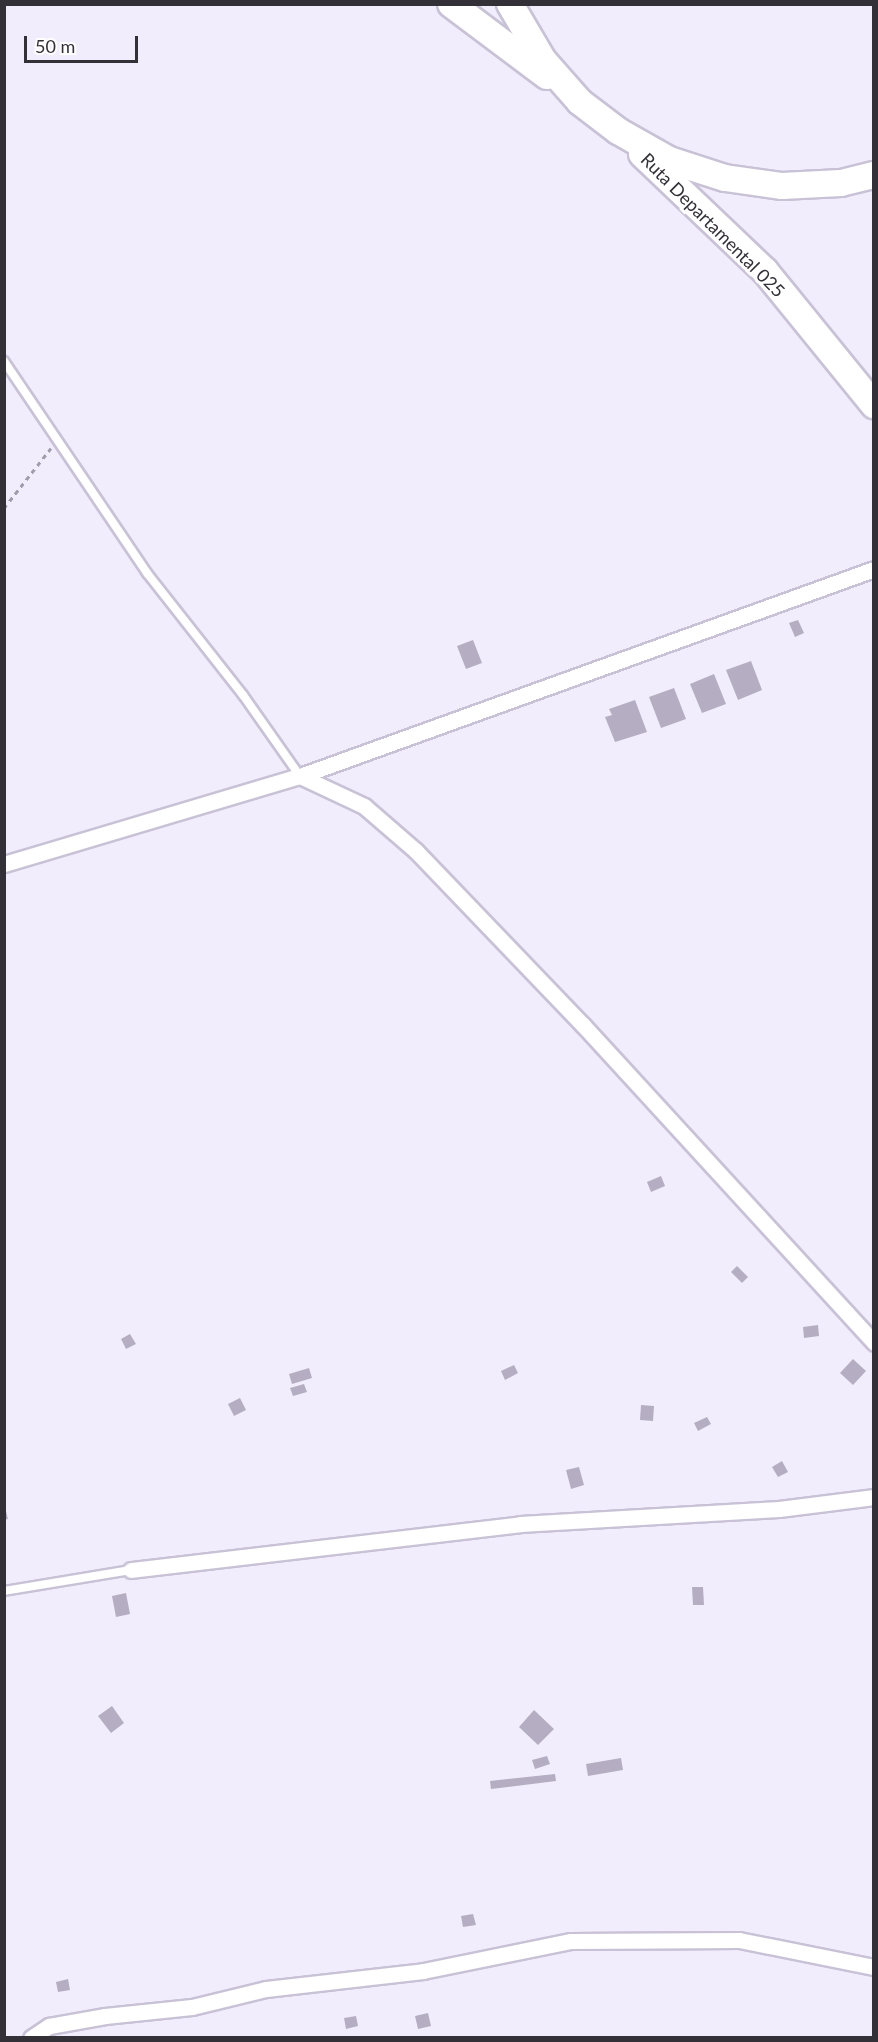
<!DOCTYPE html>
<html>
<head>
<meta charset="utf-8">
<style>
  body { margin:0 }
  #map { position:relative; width:878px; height:2042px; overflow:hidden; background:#f2edfd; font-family:Lato,sans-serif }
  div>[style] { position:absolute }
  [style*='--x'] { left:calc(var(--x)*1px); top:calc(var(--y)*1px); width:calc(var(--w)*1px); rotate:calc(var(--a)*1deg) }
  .building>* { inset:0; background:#b5aec2 }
  .path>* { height:3px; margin-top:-1.5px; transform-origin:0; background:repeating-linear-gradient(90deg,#a09ca9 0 4.5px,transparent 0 9px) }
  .roads { filter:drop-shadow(2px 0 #c9c2d6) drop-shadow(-2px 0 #c9c2d6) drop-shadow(0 2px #c9c2d6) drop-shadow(0 -2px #c9c2d6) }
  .service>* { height:8px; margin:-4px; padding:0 4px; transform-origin:4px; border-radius:4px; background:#fff }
  .minor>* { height:15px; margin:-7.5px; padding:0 7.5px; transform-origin:7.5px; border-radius:7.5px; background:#fff }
  .trunk>* { height:26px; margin:-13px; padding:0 13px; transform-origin:13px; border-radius:13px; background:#fff }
  span { translate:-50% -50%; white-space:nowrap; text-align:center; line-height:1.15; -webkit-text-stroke:6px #fff; paint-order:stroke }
  .street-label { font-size:18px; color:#333038 }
  .frame { position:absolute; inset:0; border:6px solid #333038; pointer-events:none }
  .scale { position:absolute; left:24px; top:36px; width:114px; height:27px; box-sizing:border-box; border:3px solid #333038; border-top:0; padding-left:8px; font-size:18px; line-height:21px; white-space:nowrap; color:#333038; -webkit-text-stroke:4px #fff; paint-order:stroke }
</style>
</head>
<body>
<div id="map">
  <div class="building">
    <i style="clip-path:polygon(798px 620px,804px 633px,795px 637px,789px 623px)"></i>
    <i style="clip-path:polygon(473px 640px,482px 663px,466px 669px,457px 646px)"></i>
    <i style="clip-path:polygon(751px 661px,762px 690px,738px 700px,726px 670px)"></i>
    <i style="clip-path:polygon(714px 674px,726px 704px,702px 713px,690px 684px)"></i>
    <i style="clip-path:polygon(674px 688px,686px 719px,661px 728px,649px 697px)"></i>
    <i style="clip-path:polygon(635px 700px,647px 732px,615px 742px,605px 717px,612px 715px,609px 709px)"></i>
    <i style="clip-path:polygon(661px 1176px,665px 1186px,651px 1192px,647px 1182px)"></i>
    <i style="clip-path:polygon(737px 1266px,748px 1277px,742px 1283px,731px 1272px)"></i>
    <i style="clip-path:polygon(818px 1325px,819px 1336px,804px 1338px,803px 1327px)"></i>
    <i style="clip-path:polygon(130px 1334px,136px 1344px,126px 1349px,121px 1339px)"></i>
    <i style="clip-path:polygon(853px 1359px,866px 1371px,853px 1385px,840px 1373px)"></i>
    <i style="clip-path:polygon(514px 1365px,518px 1373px,505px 1380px,501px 1371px)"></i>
    <i style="clip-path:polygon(309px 1368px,312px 1378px,292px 1384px,289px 1374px)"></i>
    <i style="clip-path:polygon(304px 1384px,307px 1392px,293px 1396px,290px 1388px)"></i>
    <i style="clip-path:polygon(240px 1398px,246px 1410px,234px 1416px,228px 1404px)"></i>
    <i style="clip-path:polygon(641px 1405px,654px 1406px,653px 1421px,640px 1420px)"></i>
    <i style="clip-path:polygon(707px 1417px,711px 1424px,698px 1431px,694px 1423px)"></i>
    <i style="clip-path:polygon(782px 1461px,788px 1472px,778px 1477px,772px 1467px)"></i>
    <i style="clip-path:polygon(579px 1467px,584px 1485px,571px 1489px,566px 1470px)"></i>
    <i style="clip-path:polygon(4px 1503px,8px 1519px,4px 1520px)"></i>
    <i style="clip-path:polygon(692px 1587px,703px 1587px,704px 1605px,693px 1605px)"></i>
    <i style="clip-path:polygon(126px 1593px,130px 1614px,116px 1617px,112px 1596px)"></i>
    <i style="clip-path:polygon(112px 1706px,124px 1723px,111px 1733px,98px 1716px)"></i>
    <i style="clip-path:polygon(534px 1710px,554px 1729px,538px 1745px,519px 1727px)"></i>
    <i style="clip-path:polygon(547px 1756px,550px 1764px,535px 1769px,532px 1760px)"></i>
    <i style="clip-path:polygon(621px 1758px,623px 1770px,588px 1776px,586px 1764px)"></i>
    <i style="clip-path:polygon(555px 1774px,556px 1781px,491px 1789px,490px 1781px)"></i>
    <i style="clip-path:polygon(473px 1914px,476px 1925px,463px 1927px,461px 1916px)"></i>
    <i style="clip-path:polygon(68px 1979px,70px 1990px,58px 1992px,56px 1982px)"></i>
    <i style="clip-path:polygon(428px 2013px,431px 2026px,418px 2029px,415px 2016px)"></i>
    <i style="clip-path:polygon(356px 2016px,358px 2026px,346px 2029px,344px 2018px)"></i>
  </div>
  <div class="path">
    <i style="--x:4;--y:508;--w:76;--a:-51.9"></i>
  </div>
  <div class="roads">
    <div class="service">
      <i style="--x:4;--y:361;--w:256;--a:56"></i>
      <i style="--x:147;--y:573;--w:155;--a:51.8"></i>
      <i style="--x:243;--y:695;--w:99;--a:54.9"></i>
      <i style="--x:4;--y:1591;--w:129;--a:-9.4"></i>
    </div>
    <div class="minor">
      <i style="--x:300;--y:776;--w:71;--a:25.1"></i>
      <i style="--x:364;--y:806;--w:69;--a:40.9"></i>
      <i style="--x:416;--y:851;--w:241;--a:46.2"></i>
      <i style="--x:583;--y:1025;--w:431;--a:47.5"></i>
      <i style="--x:4;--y:864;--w:309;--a:-16.6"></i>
      <i style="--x:300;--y:776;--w:610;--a:-19.83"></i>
      <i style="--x:131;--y:1570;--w:392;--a:-6.7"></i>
      <i style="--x:520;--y:1524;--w:259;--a:-3.3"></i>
      <i style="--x:779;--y:1509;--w:96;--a:-7.2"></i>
      <i style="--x:31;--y:2038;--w:22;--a:-34"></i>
      <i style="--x:49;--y:2026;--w:57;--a:-10.1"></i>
      <i style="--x:105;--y:2016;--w:87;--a:-5.9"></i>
      <i style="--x:192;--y:2007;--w:76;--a:-13.7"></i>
      <i style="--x:266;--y:1989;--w:158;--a:-6.5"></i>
      <i style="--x:423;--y:1971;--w:151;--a:-11.5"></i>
      <i style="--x:571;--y:1941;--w:168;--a:-0.3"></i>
      <i style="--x:739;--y:1940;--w:138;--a:11.3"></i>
    </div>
    <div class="trunk">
      <i style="--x:451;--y:4;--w:120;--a:36.9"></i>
      <i style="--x:510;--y:4;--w:65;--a:59.5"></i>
      <i style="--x:543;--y:60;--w:56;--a:48.6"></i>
      <i style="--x:580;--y:102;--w:48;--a:37.3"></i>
      <i style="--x:618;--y:131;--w:59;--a:29.6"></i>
      <i style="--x:669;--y:160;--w:59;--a:17.8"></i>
      <i style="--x:725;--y:178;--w:58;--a:8"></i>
      <i style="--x:782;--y:186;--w:59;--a:-2.9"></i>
      <i style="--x:841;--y:183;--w:34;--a:-14"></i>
      <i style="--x:642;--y:154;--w:170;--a:43.6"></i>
      <i style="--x:765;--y:271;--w:173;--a:50.9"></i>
    </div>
  </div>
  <div class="street-label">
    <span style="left:713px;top:225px;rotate:45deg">Ruta Departamental 025</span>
  </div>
  <div class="frame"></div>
  <div class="scale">50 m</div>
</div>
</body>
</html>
